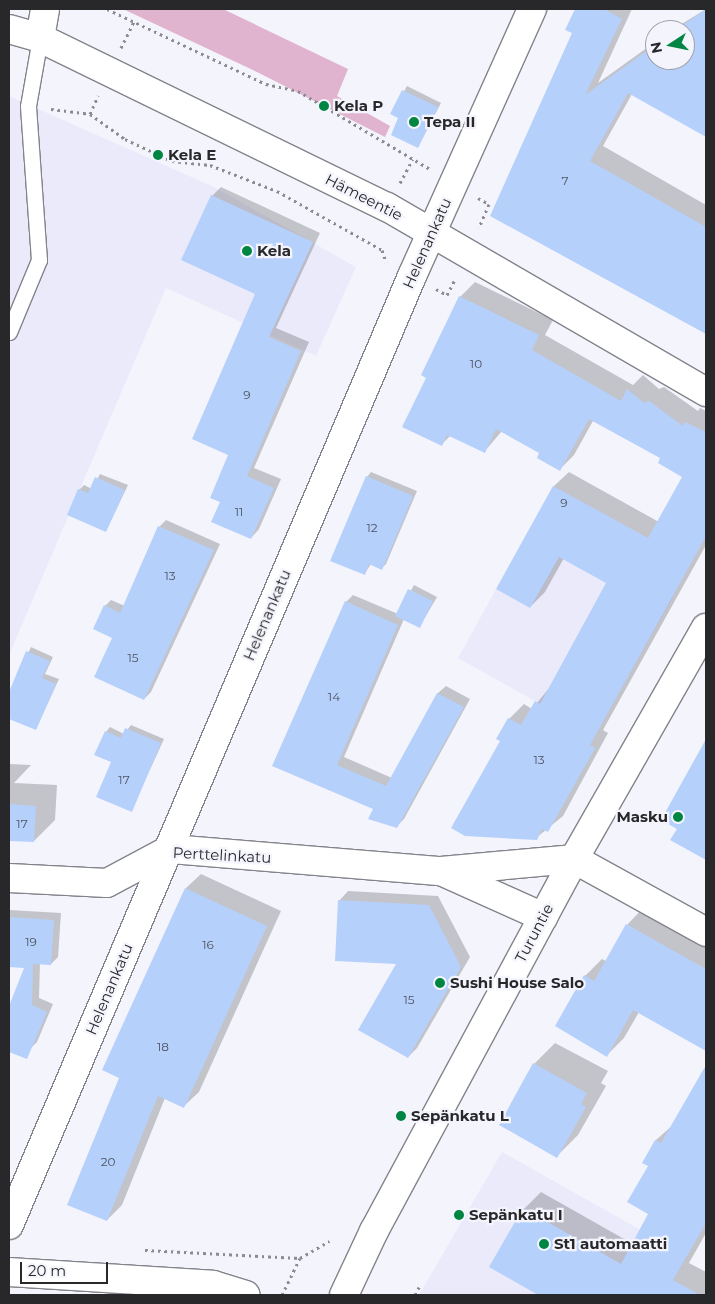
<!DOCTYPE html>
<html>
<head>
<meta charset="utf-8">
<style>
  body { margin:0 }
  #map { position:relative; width:715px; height:1304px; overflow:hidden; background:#f4f4fd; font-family:Montserrat,sans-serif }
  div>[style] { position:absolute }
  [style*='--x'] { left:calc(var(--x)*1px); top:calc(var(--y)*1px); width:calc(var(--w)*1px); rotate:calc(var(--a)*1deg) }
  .built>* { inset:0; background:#ebeafb }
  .green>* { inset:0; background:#e0b3ce }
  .shadow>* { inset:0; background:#0003 }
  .building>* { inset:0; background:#b6d0fc }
  .path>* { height:3px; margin-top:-1.5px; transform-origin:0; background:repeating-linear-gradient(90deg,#8b8b90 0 2.5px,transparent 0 6.5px) }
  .roads { filter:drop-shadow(1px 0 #83838b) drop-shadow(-1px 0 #83838b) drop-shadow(0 1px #83838b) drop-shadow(0 -1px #83838b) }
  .service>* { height:15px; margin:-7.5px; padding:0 7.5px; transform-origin:7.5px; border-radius:7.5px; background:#fff }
  .minor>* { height:28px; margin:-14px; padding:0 14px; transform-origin:14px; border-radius:14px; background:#fff }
  .secondary>* { height:28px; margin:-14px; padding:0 14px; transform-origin:14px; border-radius:14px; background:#fff }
  .dots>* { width:14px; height:14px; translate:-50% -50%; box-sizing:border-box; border:2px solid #f4f4fd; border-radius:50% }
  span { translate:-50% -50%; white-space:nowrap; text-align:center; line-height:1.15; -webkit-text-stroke:4.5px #f4f4fd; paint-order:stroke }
  .number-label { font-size:12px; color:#4c525f }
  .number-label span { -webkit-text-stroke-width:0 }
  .poi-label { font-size:15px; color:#28282b; font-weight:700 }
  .left { translate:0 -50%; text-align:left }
  .right { translate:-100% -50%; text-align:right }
  .street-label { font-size:15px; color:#28282b }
  .frame { position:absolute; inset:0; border:10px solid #28282b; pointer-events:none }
  .north { position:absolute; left:645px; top:20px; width:50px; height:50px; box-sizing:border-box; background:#f4f4fd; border:1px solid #a2a2a9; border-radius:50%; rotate:259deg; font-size:14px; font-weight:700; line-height:20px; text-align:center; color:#28282b }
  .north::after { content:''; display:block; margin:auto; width:18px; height:22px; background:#008642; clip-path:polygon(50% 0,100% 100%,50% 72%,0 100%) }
  .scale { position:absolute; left:20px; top:1262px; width:88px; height:22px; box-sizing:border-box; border:2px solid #28282b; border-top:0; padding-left:6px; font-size:15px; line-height:18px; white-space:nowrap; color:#28282b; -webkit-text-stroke:4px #f4f4fd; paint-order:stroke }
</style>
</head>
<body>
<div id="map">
  <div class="built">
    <i style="clip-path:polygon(9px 96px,214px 187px,356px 267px,316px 356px,166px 288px,9px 655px)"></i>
    <i style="clip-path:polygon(534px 521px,673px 597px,595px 735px,458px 658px)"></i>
    <i style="clip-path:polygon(502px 1152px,687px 1256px,663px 1295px,419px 1295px)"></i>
  </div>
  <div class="green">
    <i style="clip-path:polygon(123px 9px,223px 9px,348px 69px,337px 96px,390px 126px,385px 137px,259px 73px)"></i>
  </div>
  <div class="shadow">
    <i style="clip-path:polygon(577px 9px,632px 9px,598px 83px,655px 42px,655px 60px,685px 60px,685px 30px,672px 30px,706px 9px,706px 136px,632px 94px,603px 146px,706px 205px,706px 333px,492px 215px,574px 33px,567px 29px)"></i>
    <i style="clip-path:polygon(407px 86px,441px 103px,418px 147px,400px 117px,392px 113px)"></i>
    <i style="clip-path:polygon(221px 187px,320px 233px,276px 328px,309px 342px,254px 468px,281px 479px,259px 529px,251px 538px,221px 501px,256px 294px,183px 259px,212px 196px)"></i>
    <i style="clip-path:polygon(475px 282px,553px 320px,545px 335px,633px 385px,643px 375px,659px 389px,664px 387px,698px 411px,700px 408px,706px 411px,706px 545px,603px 730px,608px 733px,563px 816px,536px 838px,502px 741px,509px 719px,524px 704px,532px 709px,550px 687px,607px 582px,564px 558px,545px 592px,530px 607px,498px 589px,554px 486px,569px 472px,659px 522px,683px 476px,661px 458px,593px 421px,574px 455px,560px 469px,541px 453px,502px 431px,484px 452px,451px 435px,441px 445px,428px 377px,460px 297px)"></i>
    <i style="clip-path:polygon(371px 472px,417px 491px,386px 564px,382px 568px,371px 564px,365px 573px,367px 477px)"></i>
    <i style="clip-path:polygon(100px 474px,128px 485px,106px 531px,79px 490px,84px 485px,92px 489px)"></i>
    <i style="clip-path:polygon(166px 520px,220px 544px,151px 692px,144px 699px,113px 637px,105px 606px,111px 600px,125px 606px,159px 527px)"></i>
    <i style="clip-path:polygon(414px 585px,437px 597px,420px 626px,404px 619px,344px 757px,392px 778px,438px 693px,446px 686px,470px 699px,404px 819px,396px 827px,375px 809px,274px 765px,346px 602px,353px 595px,398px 614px)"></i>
    <i style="clip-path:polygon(31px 647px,53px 657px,45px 674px,59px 679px,36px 729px,9px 718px,9px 695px)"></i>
    <i style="clip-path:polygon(131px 725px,164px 739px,131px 811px,112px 762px,106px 732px,110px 727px,124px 734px)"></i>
    <i style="clip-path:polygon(706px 742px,706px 859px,672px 840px,678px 828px,663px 820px)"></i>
    <i style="clip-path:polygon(9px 764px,31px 765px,14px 783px,57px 785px,55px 820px,34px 841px,9px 840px)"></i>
    <i style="clip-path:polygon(201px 874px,281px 911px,199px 1092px,184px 1106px,165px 1098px,122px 1205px,107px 1220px,121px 1077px,104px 1069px,186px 888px)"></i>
    <i style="clip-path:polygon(348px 891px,438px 896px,470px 957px,417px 1048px,408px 1057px,398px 963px,339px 901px)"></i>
    <i style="clip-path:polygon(644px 907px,706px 942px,706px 1049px,639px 1012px,624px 1038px,607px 1055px,585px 976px,602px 959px,606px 961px,627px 925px)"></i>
    <i style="clip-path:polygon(9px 910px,61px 913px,58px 957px,51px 964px,40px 963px,39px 998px,53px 1004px,37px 1042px,30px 1049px,9px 1048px,9px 1009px,26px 967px,9px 966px)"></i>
    <i style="clip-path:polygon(555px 1043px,608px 1071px,601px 1083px,606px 1086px,578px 1135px,557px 1156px,534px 1064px)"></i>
    <i style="clip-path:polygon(706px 1068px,706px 1233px,689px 1263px,706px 1272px,706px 1295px,540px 1295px,491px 1267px,524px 1209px,541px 1192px,633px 1244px,650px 1214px,650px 1166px,644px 1163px,656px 1140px,674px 1124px)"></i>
  </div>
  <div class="building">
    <i style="clip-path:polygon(575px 9px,604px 9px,622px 19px,585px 95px,655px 45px,655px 60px,685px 60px,685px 30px,676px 30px,706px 9px,706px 137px,628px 93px,590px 161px,706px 227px,706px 334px,490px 216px,572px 33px,565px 30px)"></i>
    <i style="clip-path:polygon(402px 90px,438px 107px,418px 148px,391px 135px,398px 118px,390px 114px)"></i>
    <i style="clip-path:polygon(211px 195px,313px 242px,269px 337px,301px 351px,247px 476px,274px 488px,251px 539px,211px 522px,220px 502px,210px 498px,228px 455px,192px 439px,255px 294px,181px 260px)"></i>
    <i style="clip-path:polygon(459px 296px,539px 335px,532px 350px,621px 401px,627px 389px,644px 403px,649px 401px,683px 426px,685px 422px,706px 432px,706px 536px,590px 745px,595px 748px,548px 832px,542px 829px,537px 840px,465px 836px,451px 828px,500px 741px,496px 739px,508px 718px,521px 725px,535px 701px,540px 704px,606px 583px,559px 557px,530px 608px,496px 589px,553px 486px,648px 538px,682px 477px,658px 463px,660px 458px,589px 419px,560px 471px,537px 458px,539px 453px,496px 429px,485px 453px,447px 435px,442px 446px,402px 427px,426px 378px,421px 375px)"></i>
    <i style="clip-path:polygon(366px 476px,413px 496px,382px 570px,369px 564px,365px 575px,330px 561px)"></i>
    <i style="clip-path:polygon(95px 477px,125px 490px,106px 532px,67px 515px,78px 489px,88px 493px)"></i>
    <i style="clip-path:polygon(158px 526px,214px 550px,144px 700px,94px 677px,112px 638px,93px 629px,104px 605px,120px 613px)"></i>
    <i style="clip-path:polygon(408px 589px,433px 601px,420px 628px,395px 616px)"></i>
    <i style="clip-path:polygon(345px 601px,398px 625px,337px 765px,386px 786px,437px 693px,464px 707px,397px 828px,368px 819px,373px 809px,272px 766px)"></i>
    <i style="clip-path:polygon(26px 651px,50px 661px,42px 678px,56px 684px,36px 730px,9px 719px,9px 692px)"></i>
    <i style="clip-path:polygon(125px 728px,161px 743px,132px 812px,96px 797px,111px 762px,94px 755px,105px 731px,121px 738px)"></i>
    <i style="clip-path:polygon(706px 739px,706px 860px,670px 840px,677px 829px,661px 820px)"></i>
    <i style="clip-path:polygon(9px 804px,36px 806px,34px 842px,9px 841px)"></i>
    <i style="clip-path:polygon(185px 888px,267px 926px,184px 1108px,158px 1096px,107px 1221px,67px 1205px,119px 1078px,102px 1070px)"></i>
    <i style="clip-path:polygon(338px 900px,429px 905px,461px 967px,408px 1058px,358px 1030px,396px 964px,335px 961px)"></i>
    <i style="clip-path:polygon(9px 917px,54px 920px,51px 965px,33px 964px,32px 1005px,47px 1012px,27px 1059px,9px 1052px,9px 1006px,24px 968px,9px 967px)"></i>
    <i style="clip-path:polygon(626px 924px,706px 969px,706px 1051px,633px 1010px,607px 1057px,555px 1026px,584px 975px,594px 981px)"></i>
    <i style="clip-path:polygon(533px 1063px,587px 1093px,581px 1104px,586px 1107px,557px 1158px,499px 1125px)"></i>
    <i style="clip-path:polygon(706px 1065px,706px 1223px,673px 1280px,700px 1295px,538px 1295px,489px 1267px,523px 1208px,621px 1264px,648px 1214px,627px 1202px,648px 1166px,642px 1163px,655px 1140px,661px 1143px)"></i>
  </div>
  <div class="path">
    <i style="--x:107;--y:9;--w:176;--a:25.3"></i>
    <i style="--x:266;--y:84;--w:33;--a:12"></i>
    <i style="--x:298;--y:91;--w:153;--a:30.6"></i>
    <i style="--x:121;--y:48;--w:30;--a:-64"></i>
    <i style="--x:51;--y:109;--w:39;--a:7"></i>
    <i style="--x:90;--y:114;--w:43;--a:35.5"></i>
    <i style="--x:125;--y:139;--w:52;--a:25.1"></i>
    <i style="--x:172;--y:161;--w:38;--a:6"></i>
    <i style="--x:210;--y:165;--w:72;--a:21.2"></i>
    <i style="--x:277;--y:191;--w:120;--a:29.3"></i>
    <i style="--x:382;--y:250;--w:13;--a:72"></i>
    <i style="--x:90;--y:114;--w:20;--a:-66"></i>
    <i style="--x:400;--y:183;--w:27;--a:-62"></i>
    <i style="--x:478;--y:198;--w:13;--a:29"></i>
    <i style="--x:489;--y:204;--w:26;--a:113"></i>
    <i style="--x:436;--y:289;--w:13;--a:29"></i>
    <i style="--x:447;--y:295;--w:18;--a:-63"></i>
    <i style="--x:145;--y:1250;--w:155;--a:3"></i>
    <i style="--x:300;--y:1258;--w:34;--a:-30"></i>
    <i style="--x:282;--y:1295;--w:41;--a:-64.1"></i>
    <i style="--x:415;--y:1295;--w:9;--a:-63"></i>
  </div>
  <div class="roads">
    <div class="service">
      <i style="--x:9;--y:332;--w:78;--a:-67.4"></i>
      <i style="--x:39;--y:260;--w:154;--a:-94.1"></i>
      <i style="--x:28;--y:106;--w:69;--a:-80"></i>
    </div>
    <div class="minor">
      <i style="--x:40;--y:38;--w:29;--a:-80"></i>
      <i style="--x:443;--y:872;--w:110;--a:24.2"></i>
      <i style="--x:9;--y:878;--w:98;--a:2.9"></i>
      <i style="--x:107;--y:883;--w:72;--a:-28"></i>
      <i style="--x:171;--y:849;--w:271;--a:4.7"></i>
      <i style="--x:441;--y:871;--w:134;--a:-5.2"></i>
      <i style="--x:574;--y:859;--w:151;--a:28.9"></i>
      <i style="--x:9;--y:1225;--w:1031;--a:-66.99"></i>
      <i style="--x:412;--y:276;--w:293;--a:-65.8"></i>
      <i style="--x:9;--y:1272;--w:204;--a:3.6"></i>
      <i style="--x:213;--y:1285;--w:34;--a:17"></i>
    </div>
    <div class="secondary">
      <i style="--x:9;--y:29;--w:32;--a:16"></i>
      <i style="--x:40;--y:38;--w:386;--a:26"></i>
      <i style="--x:387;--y:207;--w:369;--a:30.1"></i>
      <i style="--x:344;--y:1295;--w:71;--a:-64.9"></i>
      <i style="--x:374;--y:1231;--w:422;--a:-61.7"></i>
      <i style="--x:574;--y:859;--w:266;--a:-60.3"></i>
    </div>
  </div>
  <div class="dots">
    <i style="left:324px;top:106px;background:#008642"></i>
    <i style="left:414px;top:122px;background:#008642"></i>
    <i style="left:158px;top:155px;background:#008642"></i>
    <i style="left:247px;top:251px;background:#008642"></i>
    <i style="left:678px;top:817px;background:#008642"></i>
    <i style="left:440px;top:983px;background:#008642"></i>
    <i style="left:401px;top:1116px;background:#008642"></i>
    <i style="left:459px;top:1215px;background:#008642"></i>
    <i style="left:544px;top:1244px;background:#008642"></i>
  </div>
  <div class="number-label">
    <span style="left:565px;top:181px">7</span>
    <span style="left:476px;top:364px">10</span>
    <span style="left:247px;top:395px">9</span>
    <span style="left:564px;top:503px">9</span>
    <span style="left:239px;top:512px">11</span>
    <span style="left:372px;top:528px">12</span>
    <span style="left:170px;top:576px">13</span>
    <span style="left:133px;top:658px">15</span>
    <span style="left:334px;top:697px">14</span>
    <span style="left:539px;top:760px">13</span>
    <span style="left:124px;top:780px">17</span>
    <span style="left:22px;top:824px">17</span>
    <span style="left:31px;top:942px">19</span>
    <span style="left:208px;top:945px">16</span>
    <span style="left:409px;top:1000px">15</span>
    <span style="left:163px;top:1047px">18</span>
    <span style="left:108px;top:1162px">20</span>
  </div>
  <div class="poi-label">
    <span class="left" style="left:334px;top:106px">Kela P</span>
    <span class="left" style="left:424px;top:122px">Tepa II</span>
    <span class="left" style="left:168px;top:155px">Kela E</span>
    <span class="left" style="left:257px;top:251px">Kela</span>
    <span class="right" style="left:668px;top:817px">Masku</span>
    <span class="left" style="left:450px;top:983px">Sushi House Salo</span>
    <span class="left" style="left:411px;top:1116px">Sepänkatu L</span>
    <span class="left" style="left:469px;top:1215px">Sepänkatu I</span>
    <span class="left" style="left:554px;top:1244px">St1 automaatti</span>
  </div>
  <div class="street-label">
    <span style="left:364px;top:197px;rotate:27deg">Hämeentie</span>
    <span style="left:427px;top:243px;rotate:-66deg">Helenankatu</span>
    <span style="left:267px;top:615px;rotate:-67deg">Helenankatu</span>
    <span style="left:222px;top:855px;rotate:3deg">Perttelinkatu</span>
    <span style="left:534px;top:933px;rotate:-62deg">Turuntie</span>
    <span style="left:109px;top:989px;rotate:-67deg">Helenankatu</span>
  </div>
  <div class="frame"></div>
  <div class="north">N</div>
  <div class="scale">20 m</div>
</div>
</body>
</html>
